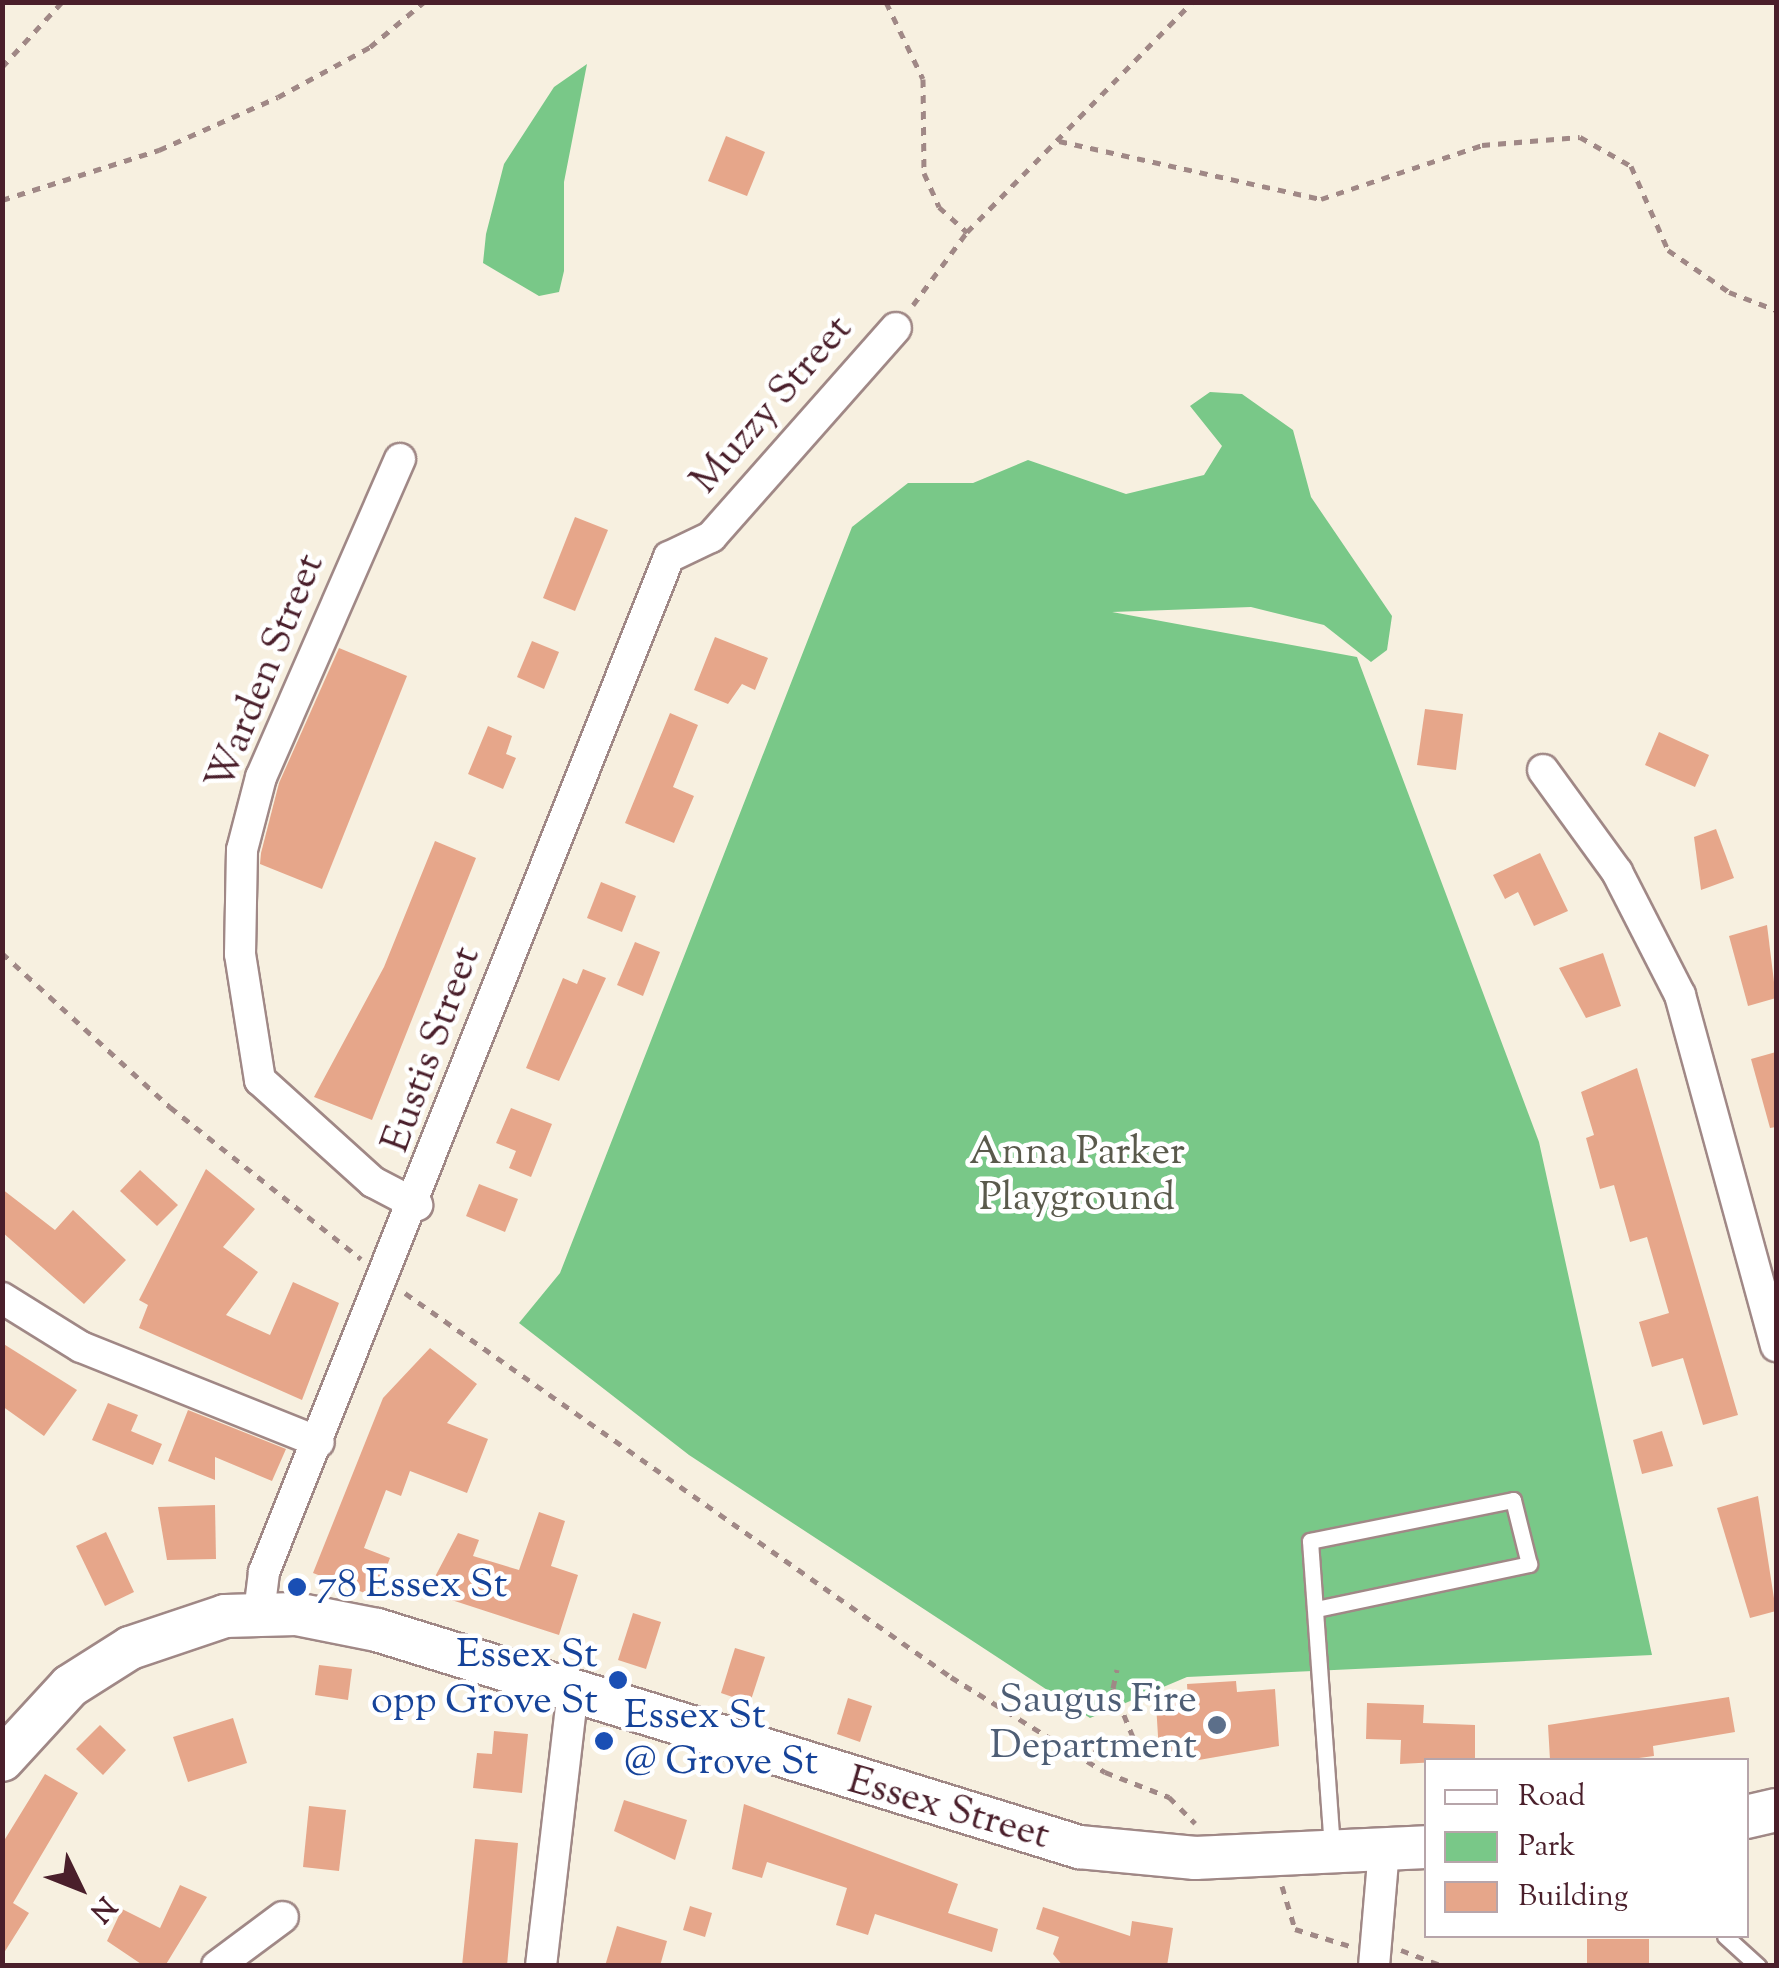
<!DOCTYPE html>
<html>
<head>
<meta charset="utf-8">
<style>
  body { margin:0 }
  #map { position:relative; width:1779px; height:1968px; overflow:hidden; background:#f7f0e0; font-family:"Sorts Mill Goudy",serif }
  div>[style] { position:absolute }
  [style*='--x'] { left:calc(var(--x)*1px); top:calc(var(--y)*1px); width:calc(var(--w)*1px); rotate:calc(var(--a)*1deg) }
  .green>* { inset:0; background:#79c888 }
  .building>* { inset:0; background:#e6a68a }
  .path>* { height:5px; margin-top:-2.5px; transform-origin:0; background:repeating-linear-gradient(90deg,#a08886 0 8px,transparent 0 16px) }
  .roads { filter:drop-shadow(2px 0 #a08886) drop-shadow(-2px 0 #a08886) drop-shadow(0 2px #a08886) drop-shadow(0 -2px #a08886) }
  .lane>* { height:15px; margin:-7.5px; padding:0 7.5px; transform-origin:7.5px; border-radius:7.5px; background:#fff }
  .street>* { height:30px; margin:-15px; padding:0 15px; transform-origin:15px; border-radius:15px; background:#fff }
  .secondary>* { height:42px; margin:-21px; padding:0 21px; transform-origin:21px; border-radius:21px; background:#fff }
  .dots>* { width:28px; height:28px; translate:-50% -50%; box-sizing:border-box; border:5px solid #fff; border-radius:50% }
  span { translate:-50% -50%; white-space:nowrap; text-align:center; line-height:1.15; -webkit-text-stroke:9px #fff; paint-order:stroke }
  .street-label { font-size:40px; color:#4a1f2b }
  .park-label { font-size:40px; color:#5a5a4c }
  .transit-label { font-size:40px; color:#164399 }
  .left { translate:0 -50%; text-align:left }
  .right { translate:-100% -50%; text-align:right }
  .service-label { font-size:40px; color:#4e5e75 }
  .frame { position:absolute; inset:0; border:5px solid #4a1f2b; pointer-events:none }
  .legend { position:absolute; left:1424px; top:1758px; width:325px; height:180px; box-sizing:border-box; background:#fff; border:2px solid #b7a5aa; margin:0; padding:12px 18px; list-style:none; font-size:30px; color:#4a1f2b }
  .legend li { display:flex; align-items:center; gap:20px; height:50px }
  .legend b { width:50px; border:2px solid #b7a5aa }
  .north { position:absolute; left:30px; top:1838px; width:100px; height:100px; -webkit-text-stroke:8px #fff; paint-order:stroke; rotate:133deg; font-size:28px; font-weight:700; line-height:40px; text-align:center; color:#4a1f2b }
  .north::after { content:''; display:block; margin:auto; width:35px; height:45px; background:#4a1f2b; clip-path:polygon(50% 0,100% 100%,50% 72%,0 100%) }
</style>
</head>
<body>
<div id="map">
  <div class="green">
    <i style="clip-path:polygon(587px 64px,564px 182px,564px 271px,559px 292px,539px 296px,483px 263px,486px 234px,504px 164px,554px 87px)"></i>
    <i style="clip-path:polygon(1210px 392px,1242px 394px,1293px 430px,1311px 497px,1392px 616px,1387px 650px,1371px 662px,1324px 625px,1251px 607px,1112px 612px,1357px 657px,1539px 1142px,1652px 1655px,1187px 1677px,1090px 1718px,689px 1455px,519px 1323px,560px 1273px,852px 527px,908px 483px,973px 483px,1028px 460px,1126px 494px,1204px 475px,1222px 446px,1190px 406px)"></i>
  </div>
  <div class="building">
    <i style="clip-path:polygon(726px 136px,765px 152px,747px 196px,708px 181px)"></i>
    <i style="clip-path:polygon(575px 517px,608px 530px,575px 611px,543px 598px)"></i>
    <i style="clip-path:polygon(715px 637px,768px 658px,755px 690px,742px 684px,728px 704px,694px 690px)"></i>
    <i style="clip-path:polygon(532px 641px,559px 652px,544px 689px,517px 677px)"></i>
    <i style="clip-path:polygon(339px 648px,407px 676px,322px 889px,260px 864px,261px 853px,279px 783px)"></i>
    <i style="clip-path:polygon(1425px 709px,1463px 714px,1456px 770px,1417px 765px)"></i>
    <i style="clip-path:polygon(670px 713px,698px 725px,673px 787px,694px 796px,674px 843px,625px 823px)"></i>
    <i style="clip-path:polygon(488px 726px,512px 736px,506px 754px,516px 758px,503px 789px,468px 774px)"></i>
    <i style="clip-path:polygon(1659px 732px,1709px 755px,1695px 787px,1645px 765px)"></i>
    <i style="clip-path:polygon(1716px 829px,1734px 878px,1701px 890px,1694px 837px)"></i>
    <i style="clip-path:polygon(435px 841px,476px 858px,372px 1120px,314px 1097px,384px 967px)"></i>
    <i style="clip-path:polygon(1540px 853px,1568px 911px,1534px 926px,1518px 892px,1505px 899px,1493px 875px)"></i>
    <i style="clip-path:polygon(601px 882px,636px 896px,622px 932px,587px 918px)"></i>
    <i style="clip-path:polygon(1767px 925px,1776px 998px,1748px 1006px,1729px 936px)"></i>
    <i style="clip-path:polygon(635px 942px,660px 952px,643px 996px,617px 985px)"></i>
    <i style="clip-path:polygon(1603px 953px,1621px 1006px,1586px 1018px,1559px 968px)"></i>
    <i style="clip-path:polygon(583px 969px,606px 978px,559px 1081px,526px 1068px,563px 978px,577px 984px)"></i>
    <i style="clip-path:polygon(1776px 1052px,1776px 1127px,1770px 1128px,1751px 1059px)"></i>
    <i style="clip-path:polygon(1637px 1068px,1738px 1415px,1703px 1425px,1683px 1358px,1652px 1367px,1639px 1322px,1669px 1313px,1647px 1237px,1630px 1242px,1614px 1185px,1600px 1189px,1586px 1138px,1594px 1135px,1581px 1092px)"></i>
    <i style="clip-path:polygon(511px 1108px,552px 1124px,531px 1177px,509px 1168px,516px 1151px,496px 1143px)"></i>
    <i style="clip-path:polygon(206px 1169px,255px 1209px,223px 1247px,258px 1272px,226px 1315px,270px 1335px,293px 1282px,339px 1303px,302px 1400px,139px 1328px,148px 1305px,139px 1300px)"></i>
    <i style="clip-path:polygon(140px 1170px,178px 1205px,157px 1226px,120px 1191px)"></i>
    <i style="clip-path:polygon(479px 1184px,518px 1199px,505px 1232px,466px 1216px)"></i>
    <i style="clip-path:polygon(2px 1189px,55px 1230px,73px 1210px,126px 1260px,84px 1304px,2px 1232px)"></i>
    <i style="clip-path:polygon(2px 1343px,77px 1390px,44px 1436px,2px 1406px)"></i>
    <i style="clip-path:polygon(430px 1348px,477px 1384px,447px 1423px,488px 1439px,467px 1493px,410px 1471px,401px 1496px,386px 1490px,364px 1548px,390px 1558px,375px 1597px,313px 1573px,383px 1398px)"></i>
    <i style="clip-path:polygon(108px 1403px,138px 1415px,131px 1431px,162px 1444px,153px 1465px,92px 1440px)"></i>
    <i style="clip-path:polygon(188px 1410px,286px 1449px,272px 1481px,215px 1457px,215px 1480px,168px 1461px)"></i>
    <i style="clip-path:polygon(1662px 1431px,1673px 1466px,1642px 1474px,1633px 1440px)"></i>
    <i style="clip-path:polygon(1758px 1496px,1776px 1611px,1750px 1618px,1717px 1508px)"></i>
    <i style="clip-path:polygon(215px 1505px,216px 1559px,167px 1560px,158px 1507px)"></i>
    <i style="clip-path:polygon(539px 1512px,565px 1521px,551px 1566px,578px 1575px,559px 1635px,427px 1592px,458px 1533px,479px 1540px,473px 1556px,519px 1570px)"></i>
    <i style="clip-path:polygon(106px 1532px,134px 1592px,105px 1606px,76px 1546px)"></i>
    <i style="clip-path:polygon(633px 1613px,661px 1622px,646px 1669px,618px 1660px)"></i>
    <i style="clip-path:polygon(735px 1648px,765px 1657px,750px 1703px,721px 1693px)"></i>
    <i style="clip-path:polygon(319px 1665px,352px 1669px,348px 1700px,315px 1695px)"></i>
    <i style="clip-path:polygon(1236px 1681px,1237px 1692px,1275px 1689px,1279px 1746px,1193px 1761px,1192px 1749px,1159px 1752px,1156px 1704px,1188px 1701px,1187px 1684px)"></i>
    <i style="clip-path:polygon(1729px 1697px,1735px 1732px,1653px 1746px,1654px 1756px,1624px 1760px,1550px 1760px,1548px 1725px)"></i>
    <i style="clip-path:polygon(848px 1698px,872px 1706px,860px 1742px,837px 1734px)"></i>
    <i style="clip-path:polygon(1367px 1703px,1424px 1705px,1423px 1723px,1475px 1725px,1475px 1760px,1400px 1764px,1401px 1740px,1366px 1739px)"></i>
    <i style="clip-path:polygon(233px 1718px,247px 1763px,188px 1782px,173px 1737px)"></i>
    <i style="clip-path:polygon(100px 1725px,126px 1750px,103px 1775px,76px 1749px)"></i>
    <i style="clip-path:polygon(494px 1731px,528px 1734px,522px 1793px,473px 1788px,477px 1753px,492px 1754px)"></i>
    <i style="clip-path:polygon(45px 1774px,78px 1793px,13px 1903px,29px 1913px,2px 1956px,2px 1844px)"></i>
    <i style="clip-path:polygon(624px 1800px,687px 1820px,675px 1860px,614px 1831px)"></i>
    <i style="clip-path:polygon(744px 1804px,958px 1884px,948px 1913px,998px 1929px,992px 1952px,875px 1914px,868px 1935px,836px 1925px,847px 1888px,767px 1862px,762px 1878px,732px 1869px)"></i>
    <i style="clip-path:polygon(309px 1806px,346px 1810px,339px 1871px,303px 1867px)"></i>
    <i style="clip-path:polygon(475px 1839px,518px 1843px,507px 1966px,462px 1966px)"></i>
    <i style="clip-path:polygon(180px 1885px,207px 1897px,165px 1966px,144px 1966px,107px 1941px,122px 1909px,160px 1928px)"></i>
    <i style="clip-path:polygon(690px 1906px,712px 1913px,705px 1937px,683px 1930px)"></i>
    <i style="clip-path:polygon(1043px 1907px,1130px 1936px,1132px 1921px,1173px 1928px,1167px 1966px,1063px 1966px,1053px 1954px,1059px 1937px,1036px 1929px)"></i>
    <i style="clip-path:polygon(617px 1926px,667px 1941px,660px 1966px,605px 1966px)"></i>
    <i style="clip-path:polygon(1587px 1939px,1649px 1939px,1649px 1966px,1587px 1966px)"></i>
  </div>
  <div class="path">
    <i style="--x:886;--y:2;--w:85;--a:64.3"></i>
    <i style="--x:923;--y:79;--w:94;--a:89.4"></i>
    <i style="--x:924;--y:173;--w:37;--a:66"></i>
    <i style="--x:939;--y:207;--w:38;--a:42"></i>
    <i style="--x:2;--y:67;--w:88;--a:-47.3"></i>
    <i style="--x:1059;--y:141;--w:268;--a:12.5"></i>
    <i style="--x:1321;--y:199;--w:170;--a:-18.5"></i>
    <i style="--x:1482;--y:145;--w:98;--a:-4.7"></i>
    <i style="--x:1580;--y:137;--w:59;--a:29.6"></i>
    <i style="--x:1631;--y:166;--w:92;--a:66.2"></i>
    <i style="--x:1668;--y:250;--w:74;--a:34.5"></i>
    <i style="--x:1729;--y:292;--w:50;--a:21"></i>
    <i style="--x:2;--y:200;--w:165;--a:-17.7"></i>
    <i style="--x:159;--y:150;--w:130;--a:-24"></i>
    <i style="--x:278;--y:97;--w:105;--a:-28.5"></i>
    <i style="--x:370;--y:47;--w:70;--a:-39.8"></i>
    <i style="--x:913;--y:305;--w:91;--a:-53.5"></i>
    <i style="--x:967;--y:232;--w:322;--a:-45.6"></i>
    <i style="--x:2;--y:953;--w:228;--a:42.5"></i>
    <i style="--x:170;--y:1107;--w:244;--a:38.5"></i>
    <i style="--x:405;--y:1293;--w:668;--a:35.12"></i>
    <i style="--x:951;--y:1677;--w:181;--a:31.7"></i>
    <i style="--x:1105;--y:1772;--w:69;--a:21.3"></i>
    <i style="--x:1169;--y:1797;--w:37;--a:45"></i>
    <i style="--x:1079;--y:1758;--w:58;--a:-21.3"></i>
    <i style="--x:1133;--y:1737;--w:53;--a:-112.2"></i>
    <i style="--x:1113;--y:1688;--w:19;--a:-78"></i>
    <i style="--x:1282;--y:1886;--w:45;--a:73.2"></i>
    <i style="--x:1295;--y:1929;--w:58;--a:17.2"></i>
    <i style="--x:1401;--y:1950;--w:45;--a:20.9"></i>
  </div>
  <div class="roads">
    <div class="lane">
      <i style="--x:1316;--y:1609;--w:218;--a:-11.9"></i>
      <i style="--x:1529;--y:1564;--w:66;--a:-104"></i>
      <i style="--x:1513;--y:1500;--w:207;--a:168.6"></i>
      <i style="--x:1310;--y:1541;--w:307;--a:85.9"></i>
      <i style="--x:1725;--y:1936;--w:45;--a:42.3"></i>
    </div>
    <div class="street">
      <i style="--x:400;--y:459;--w:347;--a:113.6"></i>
      <i style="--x:261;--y:777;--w:75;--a:104.6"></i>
      <i style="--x:242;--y:850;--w:104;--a:91.1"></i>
      <i style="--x:240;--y:954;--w:128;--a:81"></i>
      <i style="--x:260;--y:1080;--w:152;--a:42.1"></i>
      <i style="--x:373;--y:1182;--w:50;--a:27.6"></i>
      <i style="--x:1543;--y:770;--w:126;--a:54"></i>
      <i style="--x:1617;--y:872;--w:138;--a:62.9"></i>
      <i style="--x:1680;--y:995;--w:364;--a:74.7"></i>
      <i style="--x:2;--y:1298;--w:93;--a:31.8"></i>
      <i style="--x:81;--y:1347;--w:256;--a:21.8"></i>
      <i style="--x:259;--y:1613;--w:41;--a:-83"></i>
      <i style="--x:264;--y:1572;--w:1093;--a:-68.25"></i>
      <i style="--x:669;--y:557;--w:47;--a:-25.5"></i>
      <i style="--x:711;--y:537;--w:279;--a:-48.5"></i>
      <i style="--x:217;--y:1966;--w:82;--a:-36.6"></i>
      <i style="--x:541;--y:1966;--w:277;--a:-83.4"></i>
      <i style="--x:1374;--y:1966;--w:117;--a:-85.1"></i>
    </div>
    <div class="secondary">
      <i style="--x:2;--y:1760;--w:100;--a:-47.4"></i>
      <i style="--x:70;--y:1686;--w:71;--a:-32.3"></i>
      <i style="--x:130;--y:1648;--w:100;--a:-18.6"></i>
      <i style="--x:225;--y:1616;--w:71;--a:-1.6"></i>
      <i style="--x:296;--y:1614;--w:83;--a:11.2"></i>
      <i style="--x:377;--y:1630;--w:735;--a:17.18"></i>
      <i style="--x:1079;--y:1847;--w:117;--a:5.4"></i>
      <i style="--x:1195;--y:1858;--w:231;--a:-2.7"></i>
      <i style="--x:1746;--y:1817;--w:31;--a:-13"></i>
    </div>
  </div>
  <div class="dots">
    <i style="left:297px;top:1587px;background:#1a4fb4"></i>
    <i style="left:618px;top:1680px;background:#1a4fb4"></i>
    <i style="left:1217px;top:1725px;background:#5c6f8a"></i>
    <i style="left:604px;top:1741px;background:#1a4fb4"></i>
  </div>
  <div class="street-label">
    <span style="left:773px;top:406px;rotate:-49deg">Muzzy Street</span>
    <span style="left:267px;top:673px;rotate:-68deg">Warden Street</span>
    <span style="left:433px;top:1050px;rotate:-70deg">Eustis Street</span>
    <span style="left:948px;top:1810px;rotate:16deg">Essex Street</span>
  </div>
  <div class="park-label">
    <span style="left:1077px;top:1177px">Anna Parker<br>Playground</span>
  </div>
  <div class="transit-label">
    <span class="left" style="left:317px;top:1587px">78 Essex St</span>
    <span class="right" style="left:598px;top:1680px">Essex St<br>opp Grove St</span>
    <span class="left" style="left:624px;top:1741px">Essex St<br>@ Grove St</span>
  </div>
  <div class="service-label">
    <span class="right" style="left:1197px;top:1725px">Saugus Fire<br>Department</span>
  </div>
  <div class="frame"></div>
  <ul class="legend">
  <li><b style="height:12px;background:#fff"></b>Road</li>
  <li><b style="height:28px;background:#79c888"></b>Park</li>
  <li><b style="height:28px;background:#e6a68a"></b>Building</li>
  </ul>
  <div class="north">N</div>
</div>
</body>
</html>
